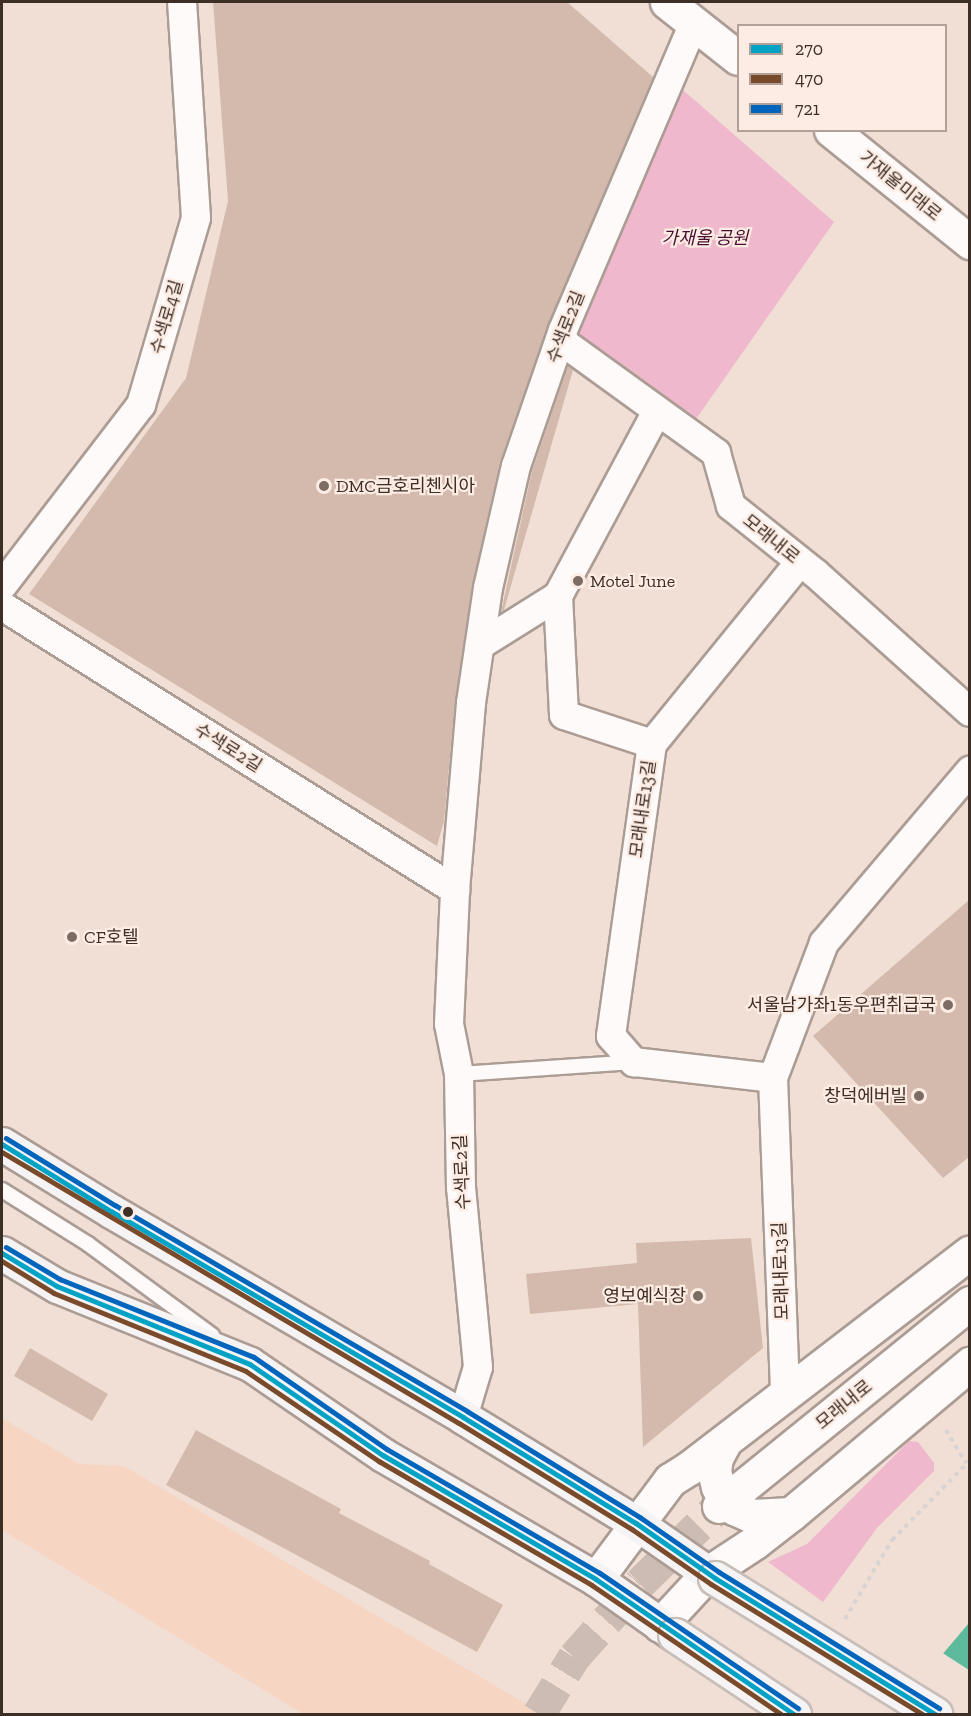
<!DOCTYPE html>
<html>
<head>
<meta charset="utf-8">
<style>
  body { margin:0 }
  #map { position:relative; width:971px; height:1716px; overflow:hidden; background:#f1dfd6; font-family:"Zilla Slab","Noto Sans KR",serif }
  div>[style] { position:absolute }
  [style*='--x'] { left:calc(var(--x)*1px); top:calc(var(--y)*1px); width:calc(var(--w)*1px); rotate:calc(var(--a)*1deg) }
  .built>* { inset:0; background:#f7d5c3 }
  .green>* { inset:0; background:#efb8cc }
  .water>* { inset:0; background:#5eba9d }
  .pier>* { inset:0; background:#f1dfd6 }
  .building>* { inset:0; background:#d3baac }
  .secondary-tunnel>* { height:33px; margin-top:-16.5px; transform-origin:0; background:repeating-linear-gradient(90deg,#cdbcb3 0 33px,transparent 0 49px) }
  .path>* { height:4px; margin-top:-2px; transform-origin:0; background:repeating-linear-gradient(90deg,#d9d4d1 0 4.5px,transparent 0 9px) }
  .roads { filter:drop-shadow(2px 0 #ab9c94) drop-shadow(-2px 0 #ab9c94) drop-shadow(0 2px #ab9c94) drop-shadow(0 -2px #ab9c94) }
  .service>* { height:14px; margin:-7px; padding:0 7px; transform-origin:7px; border-radius:7px; background:#fdfaf9 }
  .minor>* { height:28px; margin:-14px; padding:0 14px; transform-origin:14px; border-radius:14px; background:#fdfaf9 }
  .tertiary>* { height:33px; margin:-16.5px; padding:0 16.5px; transform-origin:16.5px; border-radius:16.5px; background:#fdfaf9 }
  .secondary>* { height:33px; margin:-16.5px; padding:0 16.5px; transform-origin:16.5px; border-radius:16.5px; background:#fdfaf9 }
  .primary>* { height:33px; margin:-16.5px; padding:0 16.5px; transform-origin:16.5px; border-radius:16.5px; background:#f6f3f5 }
  .bridges { filter:drop-shadow(2px 0 #c8beb9) drop-shadow(-2px 0 #c8beb9) drop-shadow(0 2px #c8beb9) drop-shadow(0 -2px #c8beb9) }
  .primary-bridge>* { height:33px; margin:-16.5px; padding:0 16.5px; transform-origin:16.5px; border-radius:16.5px; background:#f6f3f5 }
  .bus-1>* { height:4.5px; margin:-2.25px; padding:0 2.25px; transform-origin:2.25px; border-radius:2.25px; background:#03a3c6 }
  .bus-2>* { height:4.5px; margin:-2.25px; padding:0 2.25px; transform-origin:2.25px; border-radius:2.25px; background:#7a4b2a }
  .bus-3>* { height:4.5px; margin:-2.25px; padding:0 2.25px; transform-origin:2.25px; border-radius:2.25px; background:#0065bd }
  .dots>* { width:16px; height:16px; translate:-50% -50%; box-sizing:border-box; border:3px solid #fdece4; border-radius:50% }
  span { translate:-50% -50%; white-space:nowrap; text-align:center; line-height:1.15; -webkit-text-stroke:4.5px #fdece4; paint-order:stroke }
  .street-label { font-size:18px; color:#3d2e26 }
  .park-label { font-size:18px; color:#480f31; font-style:italic }
  .poi-label { font-size:18px; color:#3d2e26 }
  .left { translate:0 -50%; text-align:left }
  .right { translate:-100% -50%; text-align:right }
  .frame { position:absolute; inset:0; border:3px solid #3d2e26; pointer-events:none }
  .legend { position:absolute; left:737px; top:24px; width:210px; height:108px; box-sizing:border-box; background:#fdece4; border:2px solid #b0a098; margin:0; padding:8px 10px; list-style:none; font-size:18px; color:#3d2e26 }
  .legend li { display:flex; align-items:center; gap:12px; height:30px }
  .legend b { width:30px; border:2px solid #b0a098 }
</style>
</head>
<body>
<div id="map">
  <div class="built">
    <i style="clip-path:polygon(2px 1418px,79px 1464px,124px 1466px,543px 1714px,303px 1714px,2px 1530px)"></i>
  </div>
  <div class="green">
    <i style="clip-path:polygon(667px 76px,834px 222px,687px 432px,563px 330px)"></i>
    <i style="clip-path:polygon(909px 1441px,918px 1442px,934px 1463px,934px 1471px,877px 1528px,823px 1602px,768px 1562px,807px 1544px)"></i>
  </div>
  <div class="water">
    <i style="clip-path:polygon(969px 1623px,969px 1714px,893px 1714px,930px 1669px)"></i>
  </div>
  <div class="pier">
    <i style="clip-path:polygon(941px 1652px,969px 1670px,969px 1714px,890px 1714px)"></i>
  </div>
  <div class="building">
    <i style="clip-path:polygon(213px 2px,567px 2px,653px 77px,548px 324px,500px 462px,472px 586px,455px 702px,444px 821px,437px 846px,29px 594px,186px 378px,228px 201px)"></i>
    <i style="clip-path:polygon(568px 366px,573px 370px,504px 610px,501px 612px,532px 471px)"></i>
    <i style="clip-path:polygon(969px 900px,969px 1157px,943px 1178px,813px 1036px)"></i>
    <i style="clip-path:polygon(751px 1238px,763px 1348px,643px 1447px,638px 1304px,530px 1314px,526px 1274px,637px 1263px,636px 1243px)"></i>
    <i style="clip-path:polygon(30px 1348px,108px 1394px,92px 1421px,14px 1376px)"></i>
    <i style="clip-path:polygon(196px 1430px,341px 1509px,339px 1513px,430px 1561px,429px 1564px,503px 1605px,477px 1652px,166px 1485px)"></i>
  </div>
  <div class="secondary-tunnel">
    <i style="--x:539;--y:1714;--w:67;--a:-58.4"></i>
    <i style="--x:574;--y:1657;--w:99;--a:-48.3"></i>
    <i style="--x:640;--y:1583;--w:110;--a:-44.3"></i>
  </div>
  <div class="path">
    <i style="--x:946;--y:1430;--w:39;--a:59"></i>
    <i style="--x:845;--y:1619;--w:92;--a:-59.3"></i>
    <i style="--x:892;--y:1540;--w:112;--a:-45.7"></i>
  </div>
  <div class="roads">
    <div class="service">
      <i style="--x:459;--y:1074;--w:175;--a:-3.9"></i>
      <i style="--x:2;--y:1190;--w:102;--a:32.1"></i>
      <i style="--x:88;--y:1244;--w:154;--a:36.3"></i>
    </div>
    <div class="minor">
      <i style="--x:560;--y:340;--w:193;--a:35.9"></i>
      <i style="--x:716;--y:453;--w:55;--a:74.2"></i>
      <i style="--x:731;--y:506;--w:107;--a:38.6"></i>
      <i style="--x:815;--y:573;--w:208;--a:41.9"></i>
      <i style="--x:800;--y:562;--w:235;--a:129.1"></i>
      <i style="--x:652;--y:744;--w:295;--a:98"></i>
      <i style="--x:611;--y:1036;--w:35;--a:49"></i>
      <i style="--x:634;--y:1062;--w:140;--a:6.6"></i>
      <i style="--x:773;--y:1078;--w:144;--a:-69.3"></i>
      <i style="--x:824;--y:943;--w:226;--a:-49.7"></i>
      <i style="--x:2;--y:586;--w:228;--a:-52.5"></i>
      <i style="--x:141;--y:405;--w:195;--a:-73.6"></i>
      <i style="--x:196;--y:218;--w:216;--a:-93.7"></i>
      <i style="--x:558;--y:596;--w:119;--a:87.1"></i>
      <i style="--x:564;--y:715;--w:93;--a:18.2"></i>
      <i style="--x:2;--y:606;--w:535;--a:32.08"></i>
      <i style="--x:480;--y:645;--w:92;--a:-32.1"></i>
      <i style="--x:558;--y:596;--w:210;--a:-61.8"></i>
      <i style="--x:773;--y:1078;--w:314;--a:87.8"></i>
      <i style="--x:463;--y:1417;--w:52;--a:-73.3"></i>
      <i style="--x:478;--y:1367;--w:180;--a:-95.4"></i>
      <i style="--x:461;--y:1188;--w:114;--a:-91"></i>
      <i style="--x:459;--y:1074;--w:51;--a:-101.3"></i>
      <i style="--x:449;--y:1024;--w:134;--a:-87.4"></i>
      <i style="--x:455;--y:890;--w:188;--a:-85.1"></i>
      <i style="--x:471;--y:703;--w:116;--a:-81.6"></i>
      <i style="--x:488;--y:588;--w:125;--a:-77.1"></i>
      <i style="--x:516;--y:466;--w:144;--a:-70.9"></i>
      <i style="--x:563;--y:330;--w:334;--a:-66.9"></i>
    </div>
    <div class="tertiary">
      <i style="--x:667;--y:2;--w:90;--a:38.3"></i>
      <i style="--x:831;--y:130;--w:179;--a:38.9"></i>
    </div>
    <div class="secondary">
      <i style="--x:725;--y:1441;--w:19;--a:118"></i>
      <i style="--x:716;--y:1458;--w:13;--a:99"></i>
      <i style="--x:714;--y:1471;--w:16;--a:76"></i>
      <i style="--x:718;--y:1487;--w:14;--a:60"></i>
      <i style="--x:725;--y:1499;--w:13;--a:45"></i>
      <i style="--x:734;--y:1508;--w:20;--a:24"></i>
      <i style="--x:752;--y:1516;--w:39;--a:-3"></i>
      <i style="--x:719;--y:1506;--w:323;--a:-39"></i>
      <i style="--x:596;--y:1579;--w:124;--a:-53.2"></i>
      <i style="--x:670;--y:1480;--w:22;--a:-32"></i>
      <i style="--x:689;--y:1468;--w:354;--a:-37.5"></i>
      <i style="--x:660;--y:1625;--w:71;--a:-47.3"></i>
      <i style="--x:708;--y:1573;--w:56;--a:-33.4"></i>
      <i style="--x:755;--y:1542;--w:46;--a:-37.9"></i>
      <i style="--x:791;--y:1514;--w:234;--a:-40"></i>
    </div>
    <div class="primary">
      <i style="--x:2;--y:1144;--w:128;--a:31.6"></i>
      <i style="--x:111;--y:1211;--w:408;--a:30.3"></i>
      <i style="--x:463;--y:1417;--w:203;--a:31.5"></i>
      <i style="--x:636;--y:1523;--w:96;--a:34.8"></i>
      <i style="--x:2;--y:1253;--w:64;--a:31"></i>
      <i style="--x:57;--y:1286;--w:208;--a:22"></i>
      <i style="--x:250;--y:1364;--w:161;--a:34.4"></i>
      <i style="--x:383;--y:1455;--w:246;--a:30.2"></i>
      <i style="--x:596;--y:1579;--w:97;--a:35.3"></i>
    </div>
  </div>
  <div class="bridges">
    <div class="primary-bridge">
      <i style="--x:715;--y:1578;--w:259;--a:31.7"></i>
      <i style="--x:675;--y:1635;--w:143;--a:33.6"></i>
    </div>
  </div>
  <div class="bus-1">
    <i style="--x:2;--y:1144;--w:128;--a:31.6"></i>
    <i style="--x:111;--y:1211;--w:408;--a:30.3"></i>
    <i style="--x:463;--y:1417;--w:203;--a:31.5"></i>
    <i style="--x:636;--y:1523;--w:96;--a:34.8"></i>
    <i style="--x:715;--y:1578;--w:259;--a:31.7"></i>
    <i style="--x:2;--y:1253;--w:64;--a:31"></i>
    <i style="--x:57;--y:1286;--w:208;--a:22"></i>
    <i style="--x:250;--y:1364;--w:161;--a:34.4"></i>
    <i style="--x:383;--y:1455;--w:246;--a:30.2"></i>
    <i style="--x:596;--y:1579;--w:240;--a:34.3"></i>
  </div>
  <div class="bus-2">
    <i style="--x:2;--y:1152;--w:531;--a:30.67"></i>
    <i style="--x:459;--y:1423;--w:203;--a:31.5"></i>
    <i style="--x:632;--y:1529;--w:96;--a:34.8"></i>
    <i style="--x:711;--y:1584;--w:248;--a:31.6"></i>
    <i style="--x:2;--y:1261;--w:61;--a:31.6"></i>
    <i style="--x:54;--y:1293;--w:207;--a:22.1"></i>
    <i style="--x:246;--y:1371;--w:161;--a:34.1"></i>
    <i style="--x:379;--y:1461;--w:246;--a:30.2"></i>
    <i style="--x:592;--y:1585;--w:229;--a:34.3"></i>
  </div>
  <div class="bus-3">
    <i style="--x:6;--y:1138;--w:128;--a:31.6"></i>
    <i style="--x:115;--y:1205;--w:408;--a:30.3"></i>
    <i style="--x:467;--y:1411;--w:203;--a:31.5"></i>
    <i style="--x:640;--y:1517;--w:96;--a:34.8"></i>
    <i style="--x:719;--y:1572;--w:259;--a:31.7"></i>
    <i style="--x:6;--y:1247;--w:63;--a:30.7"></i>
    <i style="--x:60;--y:1279;--w:209;--a:21.9"></i>
    <i style="--x:254;--y:1357;--w:162;--a:34.7"></i>
    <i style="--x:387;--y:1449;--w:246;--a:30.2"></i>
    <i style="--x:600;--y:1573;--w:240;--a:34.3"></i>
  </div>
  <div class="dots">
    <i style="left:324px;top:486px;background:#7c6c64"></i>
    <i style="left:578px;top:581px;background:#7c6c64"></i>
    <i style="left:72px;top:937px;background:#7c6c64"></i>
    <i style="left:948px;top:1005px;background:#7c6c64"></i>
    <i style="left:919px;top:1096px;background:#7c6c64"></i>
    <i style="left:128px;top:1212px;background:#3d2e26"></i>
    <i style="left:698px;top:1296px;background:#7c6c64"></i>
  </div>
  <div class="street-label">
    <span style="left:900px;top:186px;rotate:39deg">가재울미래로</span>
    <span style="left:167px;top:317px;rotate:-74deg">수색로4길</span>
    <span style="left:566px;top:327px;rotate:-69deg">수색로2길</span>
    <span style="left:771px;top:539px;rotate:39deg">모래내로</span>
    <span style="left:228px;top:748px;rotate:32deg">수색로2길</span>
    <span style="left:643px;top:809px;rotate:-82deg">모래내로13길</span>
    <span style="left:462px;top:1172px;rotate:-93deg">수색로2길</span>
    <span style="left:781px;top:1271px;rotate:-92deg">모래내로13길</span>
    <span style="left:844px;top:1405px;rotate:-39deg">모래내로</span>
  </div>
  <div class="park-label">
    <span style="left:705px;top:238px">가재울 공원</span>
  </div>
  <div class="poi-label">
    <span class="left" style="left:336px;top:486px">DMC금호리첸시아</span>
    <span class="left" style="left:590px;top:581px">Motel June</span>
    <span class="left" style="left:84px;top:937px">CF호텔</span>
    <span class="right" style="left:936px;top:1005px">서울남가좌1동우편취급국</span>
    <span class="right" style="left:907px;top:1096px">창덕에버빌</span>
    <span class="right" style="left:686px;top:1296px">영보예식장</span>
  </div>
  <div class="frame"></div>
  <ul class="legend">
  <li><b style="height:8px;background:#03a3c6"></b>270</li>
  <li><b style="height:8px;background:#7a4b2a"></b>470</li>
  <li><b style="height:8px;background:#0065bd"></b>721</li>
  </ul>
</div>
</body>
</html>
